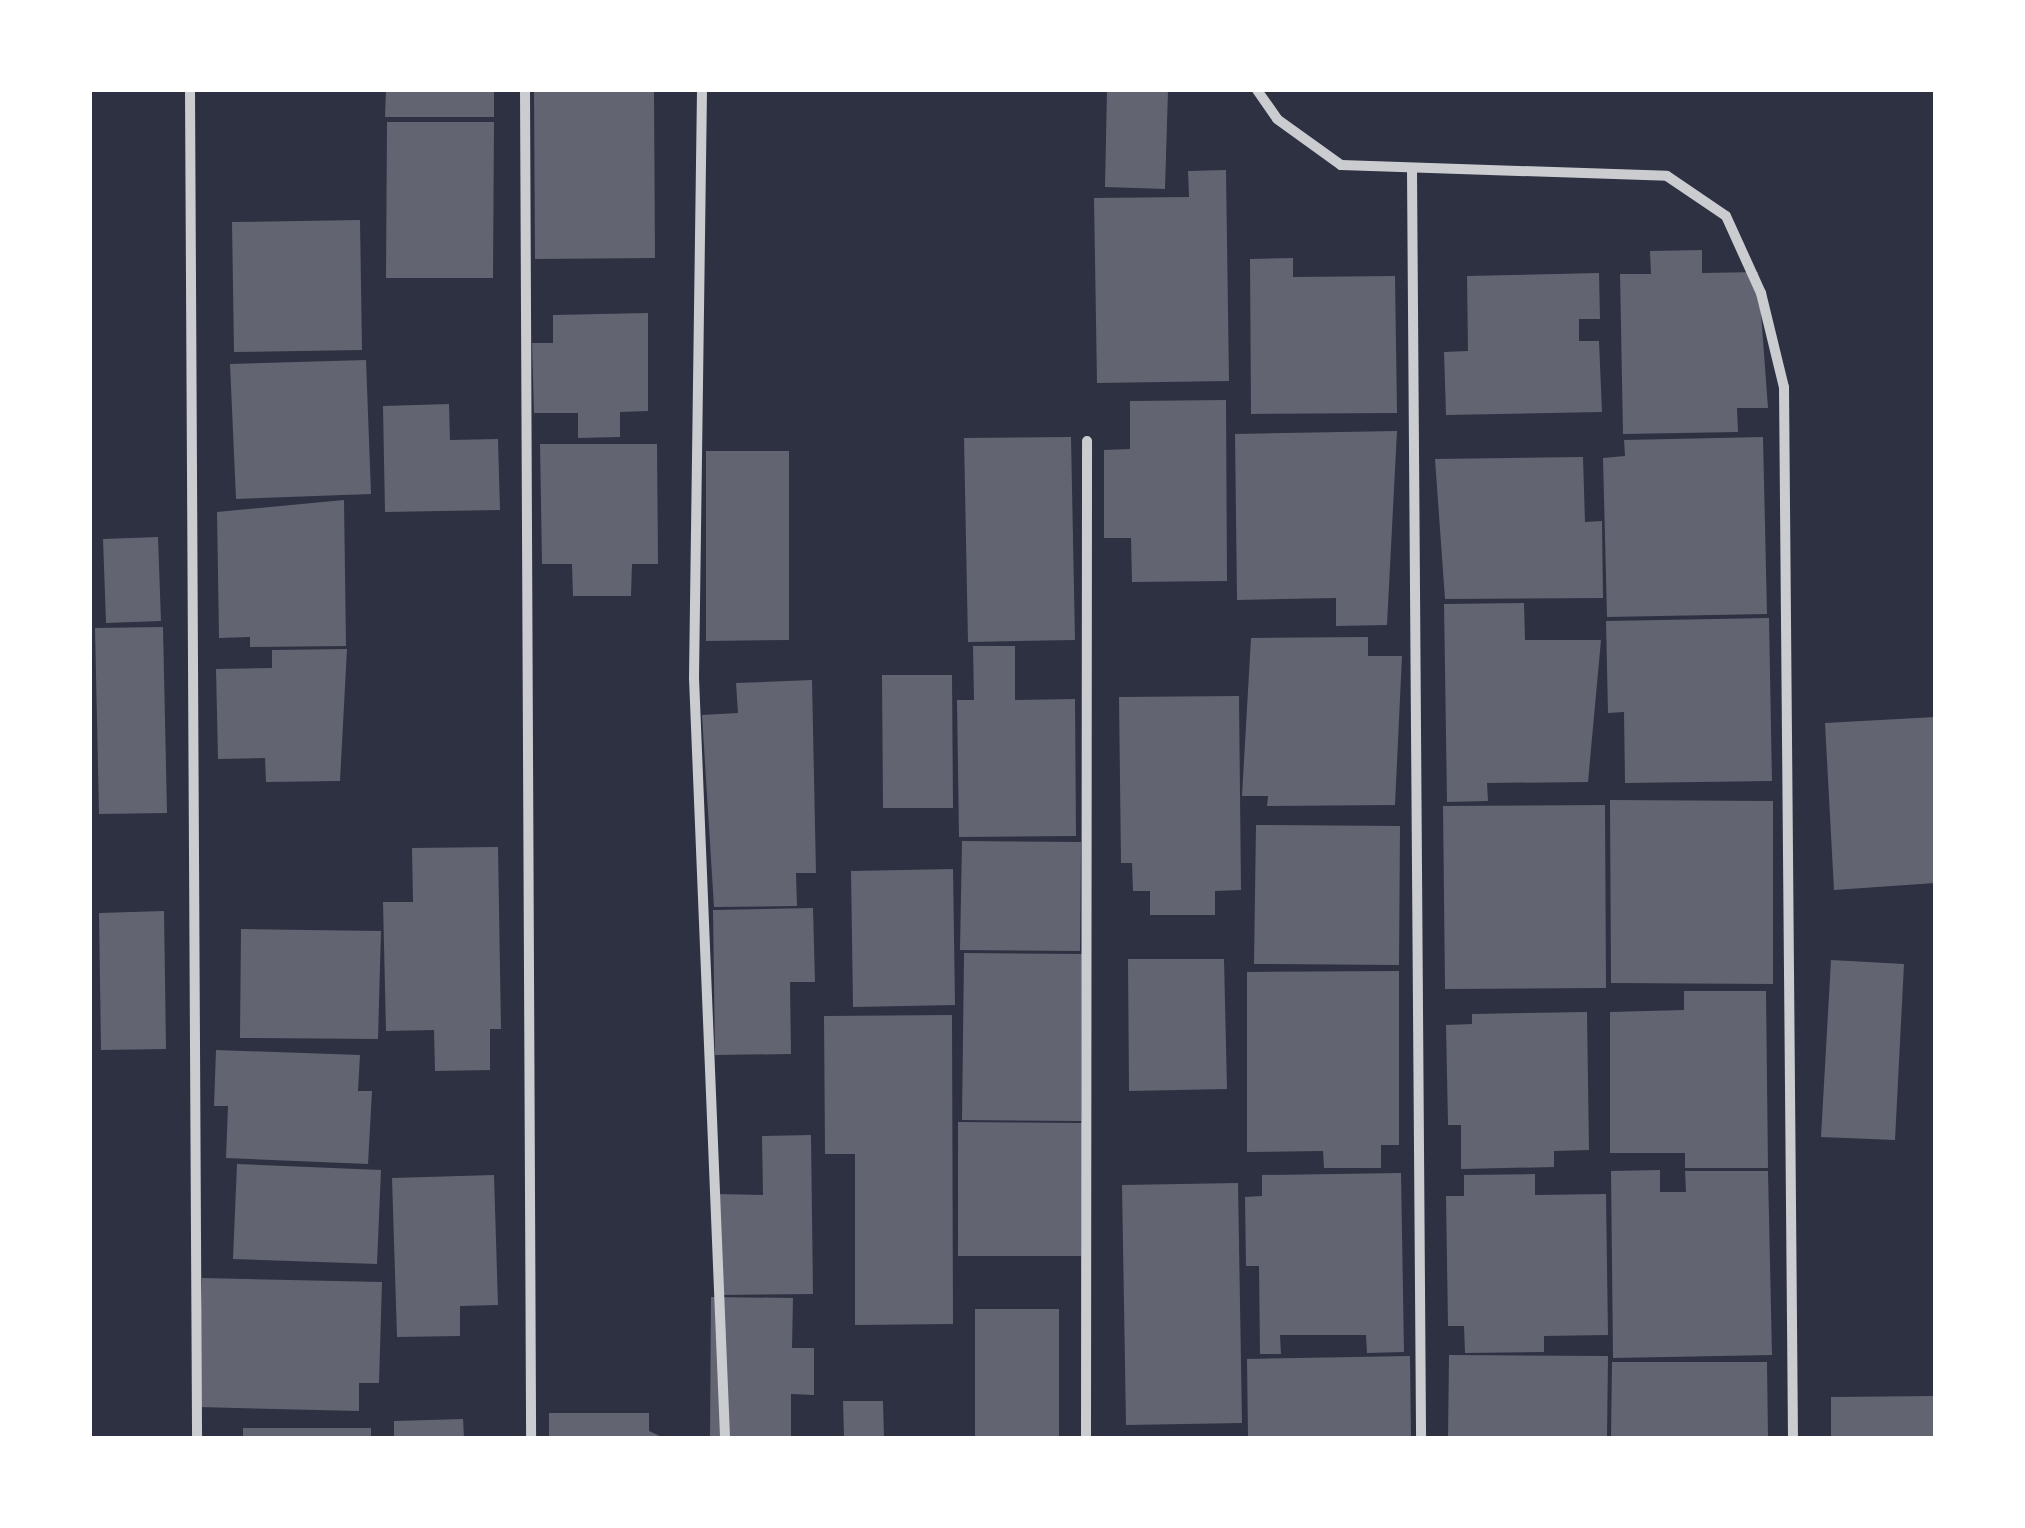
<!DOCTYPE html>
<html>
<head>
<meta charset="utf-8">
<style>
  body { margin:0 }
  #map { position:relative; width:2025px; height:1528px; overflow:hidden; background:#2d3142; font-family:Manrope,sans-serif }
  div>[style] { position:absolute }
  [style*='--x'] { left:calc(var(--x)*1px); top:calc(var(--y)*1px); width:calc(var(--w)*1px); rotate:calc(var(--a)*1deg) }
  .building>* { inset:0; background:#626471 }
  .minor>* { height:10px; margin:-5px; padding:0 5px; transform-origin:5px; border-radius:5px; background:#caccd0 }
  span { translate:-50% -50%; white-space:nowrap; text-align:center; line-height:1.15; -webkit-text-stroke:8px #fff; paint-order:stroke }
  .frame { position:absolute; inset:0; border:92px solid #fff; pointer-events:none }
</style>
</head>
<body>
<div id="map">
  <div class="building">
    <i style="clip-path:polygon(386px 90px,494px 90px,494px 117px,385px 117px)"></i>
    <i style="clip-path:polygon(534px 90px,654px 90px,655px 258px,535px 259px)"></i>
    <i style="clip-path:polygon(1107px 90px,1168px 90px,1165px 189px,1105px 187px)"></i>
    <i style="clip-path:polygon(387px 122px,494px 122px,493px 278px,386px 278px)"></i>
    <i style="clip-path:polygon(1226px 170px,1229px 381px,1097px 383px,1094px 198px,1189px 197px,1188px 171px)"></i>
    <i style="clip-path:polygon(360px 220px,362px 350px,234px 352px,232px 222px)"></i>
    <i style="clip-path:polygon(1702px 250px,1702px 273px,1758px 272px,1768px 408px,1737px 408px,1738px 432px,1623px 434px,1620px 274px,1651px 274px,1650px 251px)"></i>
    <i style="clip-path:polygon(1293px 258px,1293px 277px,1395px 276px,1397px 413px,1251px 414px,1250px 259px)"></i>
    <i style="clip-path:polygon(1599px 273px,1600px 319px,1579px 319px,1579px 341px,1599px 341px,1602px 412px,1446px 415px,1444px 352px,1468px 351px,1467px 276px)"></i>
    <i style="clip-path:polygon(648px 313px,648px 411px,620px 412px,620px 437px,578px 438px,578px 413px,534px 413px,532px 343px,553px 343px,553px 315px)"></i>
    <i style="clip-path:polygon(366px 360px,371px 494px,236px 499px,230px 364px)"></i>
    <i style="clip-path:polygon(1226px 400px,1227px 581px,1132px 582px,1131px 538px,1104px 538px,1104px 450px,1130px 449px,1130px 401px)"></i>
    <i style="clip-path:polygon(449px 404px,450px 440px,498px 439px,500px 510px,385px 512px,383px 406px)"></i>
    <i style="clip-path:polygon(1397px 431px,1387px 625px,1336px 626px,1336px 598px,1237px 600px,1235px 434px)"></i>
    <i style="clip-path:polygon(1071px 437px,1075px 640px,968px 642px,964px 438px)"></i>
    <i style="clip-path:polygon(1763px 437px,1767px 614px,1607px 617px,1603px 458px,1625px 456px,1624px 440px)"></i>
    <i style="clip-path:polygon(540px 444px,657px 444px,658px 564px,632px 564px,631px 596px,573px 596px,572px 564px,542px 564px)"></i>
    <i style="clip-path:polygon(706px 451px,789px 451px,789px 640px,706px 641px)"></i>
    <i style="clip-path:polygon(1583px 457px,1585px 522px,1602px 521px,1603px 598px,1445px 599px,1435px 459px)"></i>
    <i style="clip-path:polygon(344px 500px,346px 646px,250px 647px,250px 637px,219px 638px,217px 512px)"></i>
    <i style="clip-path:polygon(158px 537px,161px 621px,106px 623px,103px 539px)"></i>
    <i style="clip-path:polygon(1524px 603px,1525px 640px,1601px 640px,1588px 782px,1487px 783px,1488px 801px,1447px 802px,1444px 604px)"></i>
    <i style="clip-path:polygon(1769px 618px,1772px 781px,1625px 783px,1624px 712px,1608px 713px,1606px 621px)"></i>
    <i style="clip-path:polygon(163px 627px,167px 813px,99px 814px,95px 628px)"></i>
    <i style="clip-path:polygon(1368px 637px,1368px 656px,1402px 656px,1395px 805px,1267px 806px,1268px 796px,1242px 796px,1251px 638px)"></i>
    <i style="clip-path:polygon(973px 646px,1015px 646px,1015px 700px,1075px 699px,1076px 836px,959px 837px,957px 700px,974px 700px)"></i>
    <i style="clip-path:polygon(347px 649px,340px 781px,266px 782px,265px 758px,218px 759px,216px 669px,272px 668px,272px 650px)"></i>
    <i style="clip-path:polygon(882px 675px,952px 675px,953px 808px,883px 808px)"></i>
    <i style="clip-path:polygon(812px 680px,816px 873px,796px 873px,797px 906px,714px 907px,702px 715px,738px 713px,736px 683px)"></i>
    <i style="clip-path:polygon(1239px 696px,1241px 890px,1215px 891px,1215px 915px,1150px 915px,1150px 891px,1133px 891px,1132px 863px,1121px 863px,1119px 697px)"></i>
    <i style="clip-path:polygon(1935px 717px,1935px 883px,1834px 890px,1825px 723px)"></i>
    <i style="clip-path:polygon(1610px 800px,1773px 801px,1773px 984px,1611px 983px)"></i>
    <i style="clip-path:polygon(1605px 805px,1606px 988px,1445px 989px,1443px 806px)"></i>
    <i style="clip-path:polygon(1256px 825px,1400px 826px,1399px 965px,1254px 964px)"></i>
    <i style="clip-path:polygon(962px 841px,1081px 842px,1080px 951px,960px 950px)"></i>
    <i style="clip-path:polygon(498px 847px,501px 1029px,490px 1029px,490px 1070px,435px 1071px,434px 1030px,386px 1031px,383px 902px,413px 902px,412px 848px)"></i>
    <i style="clip-path:polygon(953px 869px,955px 1005px,853px 1007px,851px 871px)"></i>
    <i style="clip-path:polygon(813px 908px,815px 982px,790px 982px,791px 1054px,715px 1055px,713px 910px)"></i>
    <i style="clip-path:polygon(164px 911px,166px 1049px,101px 1050px,99px 913px)"></i>
    <i style="clip-path:polygon(241px 929px,381px 931px,378px 1039px,240px 1038px)"></i>
    <i style="clip-path:polygon(964px 953px,1082px 954px,1081px 1121px,962px 1120px)"></i>
    <i style="clip-path:polygon(1128px 959px,1224px 959px,1227px 1089px,1129px 1091px)"></i>
    <i style="clip-path:polygon(1831px 960px,1904px 964px,1895px 1140px,1821px 1137px)"></i>
    <i style="clip-path:polygon(1399px 971px,1399px 1145px,1381px 1145px,1381px 1168px,1324px 1168px,1323px 1151px,1247px 1152px,1247px 972px)"></i>
    <i style="clip-path:polygon(1684px 991px,1766px 991px,1768px 1168px,1685px 1168px,1685px 1153px,1610px 1153px,1610px 1012px,1684px 1010px)"></i>
    <i style="clip-path:polygon(1587px 1012px,1589px 1150px,1554px 1151px,1554px 1167px,1461px 1169px,1461px 1125px,1448px 1125px,1446px 1025px,1472px 1024px,1472px 1014px)"></i>
    <i style="clip-path:polygon(952px 1015px,953px 1324px,855px 1325px,855px 1154px,825px 1154px,824px 1016px)"></i>
    <i style="clip-path:polygon(216px 1050px,360px 1055px,358px 1091px,372px 1091px,368px 1164px,226px 1158px,228px 1106px,214px 1106px)"></i>
    <i style="clip-path:polygon(958px 1122px,1082px 1123px,1081px 1256px,958px 1256px)"></i>
    <i style="clip-path:polygon(811px 1135px,813px 1294px,719px 1295px,718px 1194px,763px 1195px,762px 1136px)"></i>
    <i style="clip-path:polygon(237px 1164px,381px 1170px,377px 1264px,233px 1259px)"></i>
    <i style="clip-path:polygon(1660px 1170px,1660px 1192px,1686px 1192px,1685px 1171px,1768px 1171px,1772px 1355px,1613px 1358px,1611px 1171px)"></i>
    <i style="clip-path:polygon(1401px 1173px,1404px 1352px,1367px 1353px,1366px 1335px,1280px 1335px,1281px 1354px,1260px 1354px,1259px 1266px,1246px 1266px,1245px 1197px,1262px 1196px,1262px 1175px)"></i>
    <i style="clip-path:polygon(1535px 1174px,1535px 1195px,1606px 1194px,1608px 1335px,1544px 1336px,1544px 1352px,1465px 1353px,1464px 1326px,1448px 1326px,1446px 1196px,1464px 1196px,1464px 1175px)"></i>
    <i style="clip-path:polygon(494px 1175px,498px 1305px,460px 1306px,460px 1336px,397px 1337px,392px 1178px)"></i>
    <i style="clip-path:polygon(1238px 1183px,1242px 1423px,1126px 1425px,1122px 1185px)"></i>
    <i style="clip-path:polygon(202px 1278px,382px 1282px,379px 1383px,359px 1383px,359px 1411px,198px 1407px)"></i>
    <i style="clip-path:polygon(711px 1297px,793px 1298px,792px 1348px,814px 1348px,814px 1395px,791px 1394px,791px 1438px,710px 1438px)"></i>
    <i style="clip-path:polygon(975px 1309px,1059px 1309px,1059px 1438px,975px 1438px)"></i>
    <i style="clip-path:polygon(1449px 1355px,1608px 1356px,1607px 1438px,1448px 1438px)"></i>
    <i style="clip-path:polygon(1410px 1356px,1411px 1438px,1248px 1438px,1247px 1359px)"></i>
    <i style="clip-path:polygon(1612px 1362px,1767px 1362px,1768px 1438px,1611px 1438px)"></i>
    <i style="clip-path:polygon(1935px 1396px,1935px 1438px,1831px 1438px,1831px 1397px)"></i>
    <i style="clip-path:polygon(843px 1401px,883px 1401px,884px 1438px,844px 1438px)"></i>
    <i style="clip-path:polygon(549px 1413px,649px 1413px,649px 1431px,664px 1438px,549px 1438px)"></i>
    <i style="clip-path:polygon(463px 1419px,464px 1438px,394px 1438px,394px 1421px)"></i>
    <i style="clip-path:polygon(243px 1428px,371px 1428px,371px 1438px,243px 1438px)"></i>
  </div>
  <div class="minor">
    <i style="--x:190;--y:90;--w:1348;--a:89.7"></i>
    <i style="--x:525;--y:90;--w:1348;--a:89.74"></i>
    <i style="--x:702;--y:90;--w:588;--a:90.78"></i>
    <i style="--x:694;--y:678;--w:761;--a:87.66"></i>
    <i style="--x:1257;--y:90;--w:35;--a:55"></i>
    <i style="--x:1277;--y:119;--w:79;--a:35.7"></i>
    <i style="--x:1341;--y:165;--w:326;--a:1.9"></i>
    <i style="--x:1667;--y:176;--w:71;--a:34.1"></i>
    <i style="--x:1726;--y:216;--w:85;--a:65.6"></i>
    <i style="--x:1761;--y:293;--w:97;--a:76.3"></i>
    <i style="--x:1784;--y:387;--w:1051;--a:89.51"></i>
    <i style="--x:1412;--y:170;--w:1268;--a:89.59"></i>
    <i style="--x:1086;--y:1438;--w:997;--a:-89.94"></i>
  </div>
  <div class="frame"></div>
</div>
</body>
</html>
